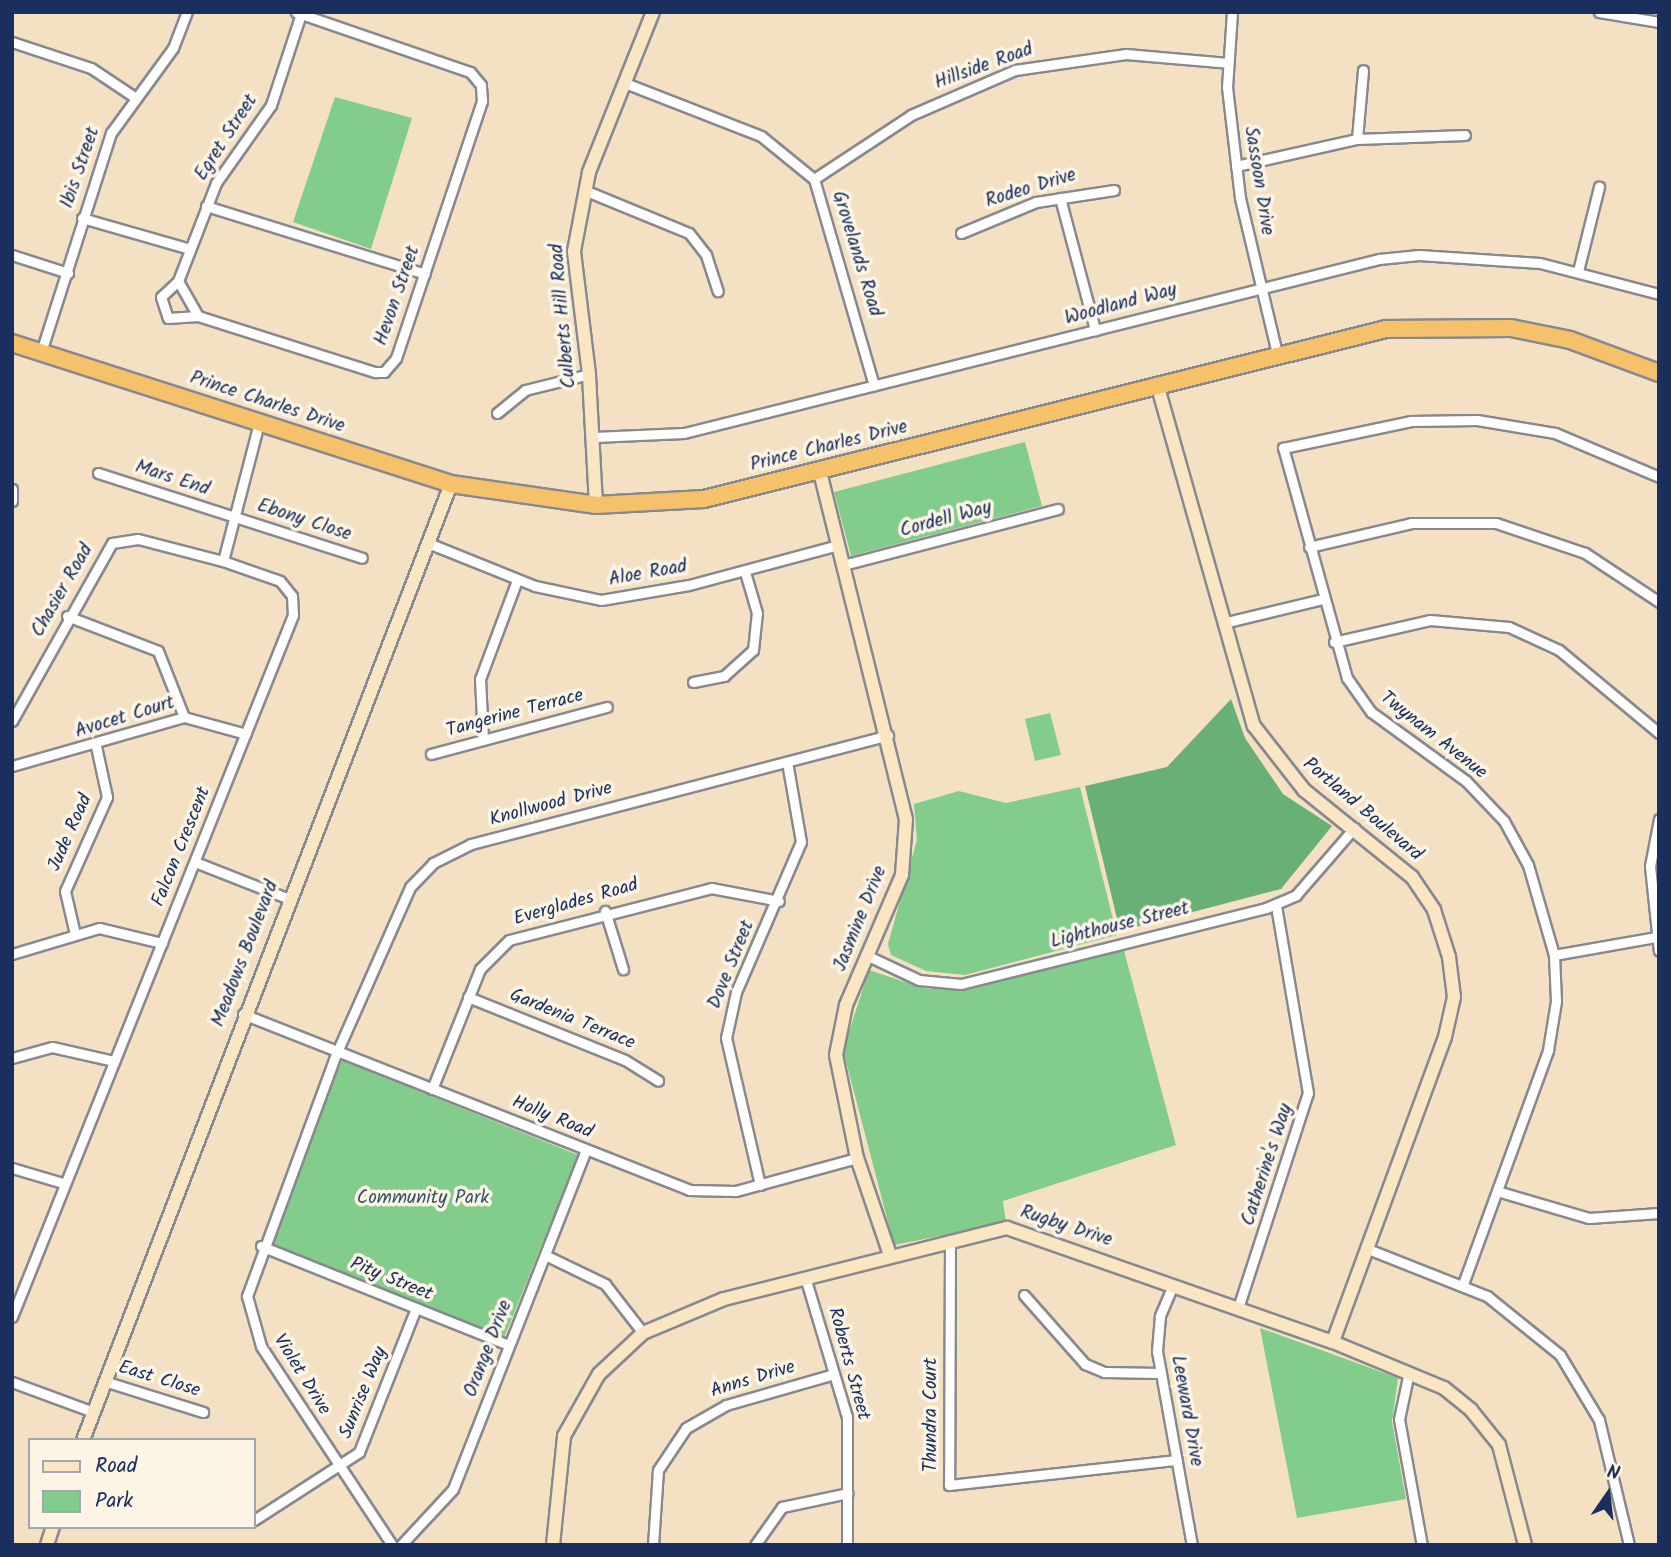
<!DOCTYPE html>
<html>
<head>
<meta charset="utf-8">
<style>
  body { margin:0 }
  #map { position:relative; width:1671px; height:1557px; overflow:hidden; background:#f4e1c4; font-family:Kalam,sans-serif }
  div>[style] { position:absolute }
  [style*='--x'] { left:calc(var(--x)*1px); top:calc(var(--y)*1px); width:calc(var(--w)*1px); rotate:calc(var(--a)*1deg) }
  .green>* { inset:0; background:#82cd8b }
  .forest>* { inset:0; background:#69b077 }
  .roads { filter:drop-shadow(2px 0 #888891) drop-shadow(-2px 0 #888891) drop-shadow(0 2px #888891) drop-shadow(0 -2px #888891) }
  .street>* { height:9px; margin:-4.5px; padding:0 4.5px; transform-origin:4.5px; border-radius:4.5px; background:#fff }
  .secondary>* { height:12px; margin:-6px; padding:0 6px; transform-origin:6px; border-radius:6px; background:#fbe6c4 }
  .highway>* { height:16px; margin:-8px; padding:0 8px; transform-origin:8px; border-radius:8px; background:#f5c16b }
  span { translate:-50% -50%; white-space:nowrap; text-align:center; line-height:1.15; -webkit-text-stroke:7px #fcf5e5; paint-order:stroke }
  .street-label { font-size:19px; color:#1b2f5e }
  .park-label { font-size:19px; color:#355669 }
  .frame { position:absolute; inset:0; border:14px solid #1b2f5e; pointer-events:none }
  .legend { position:absolute; left:28px; top:1438px; width:228px; height:91px; box-sizing:border-box; background:#fcf5e5; border:2px solid #a2a6af; margin:0; padding:9px 12px; list-style:none; font-size:21px; color:#1b2f5e }
  .legend li { display:flex; align-items:center; gap:14px; height:35px }
  .legend b { width:35px; border:2px solid #a2a6af }
  .north { position:absolute; left:1573px; top:1459px; width:70px; height:70px; -webkit-text-stroke:5px #fcf5e5; paint-order:stroke; rotate:14deg; font-size:19px; font-weight:700; line-height:28px; text-align:center; color:#1b2f5e }
  .north::after { content:''; display:block; margin:auto; width:24px; height:32px; background:#1b2f5e; clip-path:polygon(50% 0,100% 100%,50% 72%,0 100%) }
</style>
</head>
<body>
<div id="map">
  <div class="green">
    <i style="clip-path:polygon(335px 97px,412px 118px,371px 249px,293px 222px)"></i>
    <i style="clip-path:polygon(1025px 442px,1042px 506px,851px 556px,834px 492px)"></i>
    <i style="clip-path:polygon(1050px 713px,1061px 755px,1035px 761px,1025px 719px)"></i>
    <i style="clip-path:polygon(1080px 787px,1117px 935px,965px 975px,926px 971px,891px 955px,888px 944px,917px 840px,914px 804px,959px 791px,1006px 803px)"></i>
    <i style="clip-path:polygon(1123px 947px,1176px 1145px,1003px 1201px,1006px 1223px,894px 1245px,843px 1050px,869px 970px,923px 988px,959px 990px)"></i>
    <i style="clip-path:polygon(342px 1060px,578px 1155px,504px 1338px,269px 1244px)"></i>
    <i style="clip-path:polygon(1260px 1328px,1398px 1378px,1392px 1422px,1406px 1499px,1297px 1518px)"></i>
  </div>
  <div class="forest">
    <i style="clip-path:polygon(1231px 699px,1245px 738px,1283px 794px,1332px 826px,1281px 889px,1120px 931px,1085px 786px,1167px 767px)"></i>
  </div>
  <div class="roads">
    <div class="street">
      <i style="--x:1232;--y:12;--w:75;--a:93.8"></i>
      <i style="--x:1227;--y:87;--w:112;--a:83.3"></i>
      <i style="--x:1240;--y:198;--w:159;--a:76.6"></i>
      <i style="--x:1599;--y:12;--w:61;--a:9.5"></i>
      <i style="--x:12;--y:42;--w:83;--a:18.2"></i>
      <i style="--x:91;--y:68;--w:54;--a:33.7"></i>
      <i style="--x:625;--y:83;--w:146;--a:21.3"></i>
      <i style="--x:761;--y:136;--w:68;--a:39.1"></i>
      <i style="--x:814;--y:179;--w:215;--a:73.8"></i>
      <i style="--x:1357;--y:139;--w:69;--a:-85"></i>
      <i style="--x:1236;--y:166;--w:124;--a:-12.6"></i>
      <i style="--x:1357;--y:139;--w:108;--a:-2.1"></i>
      <i style="--x:814;--y:179;--w:116;--a:-33.4"></i>
      <i style="--x:911;--y:115;--w:113;--a:-23.4"></i>
      <i style="--x:1015;--y:70;--w:112;--a:-8.2"></i>
      <i style="--x:1126;--y:54;--w:102;--a:5"></i>
      <i style="--x:584;--y:190;--w:113;--a:22.3"></i>
      <i style="--x:689;--y:233;--w:28;--a:52"></i>
      <i style="--x:706;--y:255;--w:38;--a:72"></i>
      <i style="--x:1060;--y:198;--w:137;--a:75.1"></i>
      <i style="--x:206;--y:206;--w:229;--a:17.2"></i>
      <i style="--x:82;--y:218;--w:112;--a:16"></i>
      <i style="--x:961;--y:233;--w:81;--a:-22.5"></i>
      <i style="--x:1036;--y:202;--w:79;--a:-8.7"></i>
      <i style="--x:12;--y:255;--w:59;--a:17.8"></i>
      <i style="--x:1578;--y:271;--w:87;--a:-76"></i>
      <i style="--x:178;--y:281;--w:23;--a:137"></i>
      <i style="--x:161;--y:297;--w:22;--a:72"></i>
      <i style="--x:168;--y:318;--w:30;--a:-4"></i>
      <i style="--x:198;--y:316;--w:186;--a:17.6"></i>
      <i style="--x:375;--y:372;--w:9;--a:0"></i>
      <i style="--x:384;--y:372;--w:18;--a:-49"></i>
      <i style="--x:396;--y:358;--w:271;--a:-71.5"></i>
      <i style="--x:482;--y:101;--w:16;--a:-94"></i>
      <i style="--x:481;--y:85;--w:17;--a:-130"></i>
      <i style="--x:470;--y:72;--w:184;--a:-161"></i>
      <i style="--x:198;--y:316;--w:40;--a:-119.7"></i>
      <i style="--x:178;--y:281;--w:105;--a:-68.8"></i>
      <i style="--x:216;--y:183;--w:95;--a:-54.8"></i>
      <i style="--x:271;--y:105;--w:96;--a:-71.8"></i>
      <i style="--x:41;--y:352;--w:230;--a:-72.3"></i>
      <i style="--x:111;--y:133;--w:105;--a:-53.9"></i>
      <i style="--x:173;--y:48;--w:39;--a:-69"></i>
      <i style="--x:497;--y:413;--w:36;--a:-39"></i>
      <i style="--x:525;--y:390;--w:66;--a:-14"></i>
      <i style="--x:594;--y:437;--w:90;--a:-2.5"></i>
      <i style="--x:684;--y:433;--w:716;--a:-14.06"></i>
      <i style="--x:1379;--y:259;--w:40;--a:-5.7"></i>
      <i style="--x:1419;--y:255;--w:121;--a:3.8"></i>
      <i style="--x:1540;--y:263;--w:123;--a:14.6"></i>
      <i style="--x:98;--y:473;--w:277;--a:17.8"></i>
      <i style="--x:12;--y:489;--w:12;--a:90"></i>
      <i style="--x:428;--y:543;--w:115;--a:21.9"></i>
      <i style="--x:535;--y:586;--w:67;--a:12"></i>
      <i style="--x:601;--y:600;--w:89;--a:-9.7"></i>
      <i style="--x:689;--y:585;--w:154;--a:-15"></i>
      <i style="--x:1309;--y:547;--w:105;--a:-13.2"></i>
      <i style="--x:1411;--y:523;--w:85;--a:0"></i>
      <i style="--x:1496;--y:523;--w:94;--a:18.6"></i>
      <i style="--x:1585;--y:553;--w:89;--a:33.5"></i>
      <i style="--x:223;--y:561;--w:143;--a:-75.4"></i>
      <i style="--x:843;--y:565;--w:222;--a:-14.6"></i>
      <i style="--x:67;--y:616;--w:97;--a:21"></i>
      <i style="--x:158;--y:651;--w:71;--a:68.5"></i>
      <i style="--x:1223;--y:623;--w:103;--a:-13.5"></i>
      <i style="--x:1334;--y:642;--w:98;--a:-12.9"></i>
      <i style="--x:1430;--y:620;--w:79;--a:5.1"></i>
      <i style="--x:1509;--y:627;--w:55;--a:24.7"></i>
      <i style="--x:1559;--y:650;--w:130;--a:39.7"></i>
      <i style="--x:693;--y:682;--w:32;--a:-11"></i>
      <i style="--x:724;--y:676;--w:39;--a:-42"></i>
      <i style="--x:753;--y:650;--w:37;--a:-84"></i>
      <i style="--x:757;--y:613;--w:43;--a:-106.3"></i>
      <i style="--x:12;--y:721;--w:204;--a:-60.7"></i>
      <i style="--x:112;--y:543;--w:26;--a:-9"></i>
      <i style="--x:138;--y:539;--w:88;--a:14.5"></i>
      <i style="--x:223;--y:561;--w:60;--a:19.3"></i>
      <i style="--x:280;--y:581;--w:19;--a:51"></i>
      <i style="--x:292;--y:596;--w:19;--a:87"></i>
      <i style="--x:293;--y:615;--w:756;--a:111.82"></i>
      <i style="--x:483;--y:740;--w:61;--a:-92.8"></i>
      <i style="--x:480;--y:679;--w:106;--a:-69.5"></i>
      <i style="--x:431;--y:754;--w:182;--a:-15"></i>
      <i style="--x:12;--y:766;--w:179;--a:-15.9"></i>
      <i style="--x:184;--y:717;--w:64;--a:15.3"></i>
      <i style="--x:1659;--y:819;--w:48;--a:100.8"></i>
      <i style="--x:1650;--y:866;--w:85;--a:84"></i>
      <i style="--x:195;--y:862;--w:99;--a:21.4"></i>
      <i style="--x:605;--y:911;--w:61;--a:72.8"></i>
      <i style="--x:75;--y:934;--w:44;--a:-103.1"></i>
      <i style="--x:65;--y:891;--w:103;--a:-65.9"></i>
      <i style="--x:107;--y:797;--w:52;--a:-102.2"></i>
      <i style="--x:12;--y:954;--w:91;--a:-16.6"></i>
      <i style="--x:99;--y:928;--w:65;--a:13.4"></i>
      <i style="--x:1554;--y:955;--w:104;--a:-10"></i>
      <i style="--x:868;--y:956;--w:56;--a:25.2"></i>
      <i style="--x:919;--y:980;--w:42;--a:5.4"></i>
      <i style="--x:961;--y:984;--w:314;--a:-14"></i>
      <i style="--x:1266;--y:908;--w:33;--a:-23"></i>
      <i style="--x:1296;--y:895;--w:89;--a:-49.1"></i>
      <i style="--x:468;--y:997;--w:169;--a:21.9"></i>
      <i style="--x:625;--y:1060;--w:39;--a:32"></i>
      <i style="--x:243;--y:1014;--w:479;--a:21.5"></i>
      <i style="--x:689;--y:1190;--w:47;--a:1.2"></i>
      <i style="--x:736;--y:1191;--w:125;--a:-15.3"></i>
      <i style="--x:12;--y:1058;--w:41;--a:-15.4"></i>
      <i style="--x:52;--y:1047;--w:64;--a:12.7"></i>
      <i style="--x:432;--y:1089;--w:129;--a:-68.2"></i>
      <i style="--x:480;--y:969;--w:41;--a:-45"></i>
      <i style="--x:509;--y:940;--w:209;--a:-14.4"></i>
      <i style="--x:711;--y:888;--w:69;--a:10.8"></i>
      <i style="--x:12;--y:1168;--w:53;--a:16.4"></i>
      <i style="--x:760;--y:1185;--w:151;--a:-103"></i>
      <i style="--x:726;--y:1038;--w:47;--a:-77.7"></i>
      <i style="--x:736;--y:992;--w:163;--a:-66.6"></i>
      <i style="--x:801;--y:842;--w:81;--a:-99.9"></i>
      <i style="--x:1497;--y:1191;--w:96;--a:16.4"></i>
      <i style="--x:1589;--y:1218;--w:70;--a:-4.1"></i>
      <i style="--x:950;--y:1240;--w:245;--a:90.2"></i>
      <i style="--x:949;--y:1485;--w:229;--a:-6.3"></i>
      <i style="--x:261;--y:1246;--w:267;--a:21.8"></i>
      <i style="--x:1368;--y:1249;--w:128;--a:21.6"></i>
      <i style="--x:1487;--y:1296;--w:94;--a:38.9"></i>
      <i style="--x:1560;--y:1355;--w:76;--a:59"></i>
      <i style="--x:1599;--y:1420;--w:129;--a:76.5"></i>
      <i style="--x:545;--y:1255;--w:67;--a:25.8"></i>
      <i style="--x:605;--y:1284;--w:62;--a:52.2"></i>
      <i style="--x:805;--y:1277;--w:146;--a:73.3"></i>
      <i style="--x:847;--y:1417;--w:128;--a:90"></i>
      <i style="--x:1463;--y:1284;--w:249;--a:-70"></i>
      <i style="--x:1548;--y:1050;--w:50;--a:-80.7"></i>
      <i style="--x:1556;--y:1001;--w:46;--a:-92.5"></i>
      <i style="--x:1554;--y:955;--w:94;--a:-106.1"></i>
      <i style="--x:1528;--y:865;--w:50;--a:-118.6"></i>
      <i style="--x:1504;--y:821;--w:55;--a:-133.5"></i>
      <i style="--x:1466;--y:781;--w:117;--a:-144"></i>
      <i style="--x:1371;--y:712;--w:42;--a:-125.2"></i>
      <i style="--x:1347;--y:678;--w:239;--a:-105.5"></i>
      <i style="--x:1283;--y:448;--w:131;--a:-11.9"></i>
      <i style="--x:1411;--y:421;--w:66;--a:-0.9"></i>
      <i style="--x:1477;--y:420;--w:79;--a:9.5"></i>
      <i style="--x:1555;--y:433;--w:113;--a:22.9"></i>
      <i style="--x:1173;--y:1285;--w:34;--a:113"></i>
      <i style="--x:1160;--y:1316;--w:35;--a:95"></i>
      <i style="--x:1157;--y:1351;--w:197;--a:79.8"></i>
      <i style="--x:1024;--y:1295;--w:92;--a:48.5"></i>
      <i style="--x:1085;--y:1364;--w:21;--a:23"></i>
      <i style="--x:1104;--y:1372;--w:56;--a:1"></i>
      <i style="--x:1238;--y:1308;--w:226;--a:-72"></i>
      <i style="--x:1308;--y:1093;--w:191;--a:-99.7"></i>
      <i style="--x:1409;--y:1372;--w:48;--a:102"></i>
      <i style="--x:1399;--y:1419;--w:128;--a:79.7"></i>
      <i style="--x:104;--y:1381;--w:104;--a:17.4"></i>
      <i style="--x:12;--y:1382;--w:86;--a:20.3"></i>
      <i style="--x:254;--y:1520;--w:125;--a:-32.9"></i>
      <i style="--x:359;--y:1452;--w:155;--a:-68.4"></i>
      <i style="--x:392;--y:1545;--w:238;--a:-123.4"></i>
      <i style="--x:261;--y:1346;--w:52;--a:-105.6"></i>
      <i style="--x:247;--y:1296;--w:260;--a:-69.8"></i>
      <i style="--x:337;--y:1052;--w:180;--a:-66.1"></i>
      <i style="--x:410;--y:887;--w:33;--a:-46"></i>
      <i style="--x:433;--y:863;--w:42;--a:-26.6"></i>
      <i style="--x:471;--y:844;--w:431;--a:-14.6"></i>
      <i style="--x:401;--y:1545;--w:76;--a:-47.1"></i>
      <i style="--x:453;--y:1489;--w:364;--a:-68.6"></i>
      <i style="--x:653;--y:1545;--w:75;--a:-86.2"></i>
      <i style="--x:658;--y:1470;--w:50;--a:-56.3"></i>
      <i style="--x:686;--y:1428;--w:46;--a:-29.9"></i>
      <i style="--x:726;--y:1405;--w:112;--a:-16"></i>
      <i style="--x:755;--y:1545;--w:47;--a:-54.6"></i>
      <i style="--x:782;--y:1507;--w:67;--a:-12"></i>
    </div>
    <div class="secondary">
      <i style="--x:1157;--y:384;--w:355;--a:74.2"></i>
      <i style="--x:1254;--y:726;--w:81;--a:52"></i>
      <i style="--x:1304;--y:790;--w:139;--a:38.9"></i>
      <i style="--x:1412;--y:877;--w:40;--a:56"></i>
      <i style="--x:1434;--y:910;--w:49;--a:72.3"></i>
      <i style="--x:1449;--y:957;--w:40;--a:82.9"></i>
      <i style="--x:1454;--y:997;--w:41;--a:102.7"></i>
      <i style="--x:1445;--y:1037;--w:325;--a:110.2"></i>
      <i style="--x:820;--y:472;--w:357;--a:76.1"></i>
      <i style="--x:906;--y:819;--w:56;--a:94.1"></i>
      <i style="--x:902;--y:875;--w:142;--a:113.3"></i>
      <i style="--x:846;--y:1005;--w:51;--a:101.3"></i>
      <i style="--x:836;--y:1055;--w:105;--a:78.5"></i>
      <i style="--x:857;--y:1158;--w:102;--a:71.2"></i>
      <i style="--x:596;--y:505;--w:131;--a:-93.1"></i>
      <i style="--x:589;--y:374;--w:124;--a:-97"></i>
      <i style="--x:574;--y:251;--w:80;--a:-79.2"></i>
      <i style="--x:589;--y:172;--w:172;--a:-68.2"></i>
      <i style="--x:83;--y:1440;--w:1024;--a:-68.95"></i>
      <i style="--x:47;--y:1545;--w:19;--a:-72"></i>
      <i style="--x:553;--y:1545;--w:110;--a:-84.2"></i>
      <i style="--x:564;--y:1436;--w:71;--a:-60.6"></i>
      <i style="--x:599;--y:1374;--w:60;--a:-43"></i>
      <i style="--x:643;--y:1333;--w:88;--a:-22.8"></i>
      <i style="--x:724;--y:1299;--w:292;--a:-14.1"></i>
      <i style="--x:1007;--y:1228;--w:345;--a:19.3"></i>
      <i style="--x:1333;--y:1342;--w:120;--a:22.5"></i>
      <i style="--x:1444;--y:1388;--w:35;--a:39"></i>
      <i style="--x:1471;--y:1410;--w:45;--a:51.3"></i>
      <i style="--x:1499;--y:1445;--w:103;--a:75.4"></i>
    </div>
    <div class="highway">
      <i style="--x:12;--y:343;--w:461;--a:17.8"></i>
      <i style="--x:451;--y:484;--w:147;--a:8.2"></i>
      <i style="--x:596;--y:505;--w:108;--a:-3.2"></i>
      <i style="--x:704;--y:499;--w:703;--a:-14"></i>
      <i style="--x:1386;--y:329;--w:125;--a:-0.5"></i>
      <i style="--x:1511;--y:328;--w:60;--a:11.5"></i>
      <i style="--x:1570;--y:340;--w:95;--a:20.3"></i>
    </div>
  </div>
  <div class="street-label">
    <span style="left:984px;top:67px;rotate:-20deg">Hillside Road</span>
    <span style="left:227px;top:138px;rotate:-57deg">Egret Street</span>
    <span style="left:81px;top:168px;rotate:-71deg">Ibis Street</span>
    <span style="left:1258px;top:181px;rotate:81deg">Sassoon Drive</span>
    <span style="left:1031px;top:189px;rotate:-17deg">Rodeo Drive</span>
    <span style="left:856px;top:254px;rotate:73deg">Grovelands Road</span>
    <span style="left:398px;top:296px;rotate:-71deg">Hevon Street</span>
    <span style="left:1121px;top:305px;rotate:-15deg">Woodland Way</span>
    <span style="left:564px;top:316px;rotate:-95deg">Culberts Hill Road</span>
    <span style="left:267px;top:403px;rotate:18deg">Prince Charles Drive</span>
    <span style="left:829px;top:447px;rotate:-14deg">Prince Charles Drive</span>
    <span style="left:172px;top:479px;rotate:18deg">Mars End</span>
    <span style="left:946px;top:520px;rotate:-15deg">Cordell Way</span>
    <span style="left:304px;top:521px;rotate:18deg">Ebony Close</span>
    <span style="left:648px;top:574px;rotate:-10deg">Aloe Road</span>
    <span style="left:63px;top:591px;rotate:-60deg">Chasier Road</span>
    <span style="left:515px;top:714px;rotate:-15deg">Tangerine Terrace</span>
    <span style="left:125px;top:718px;rotate:-17deg">Avocet Court</span>
    <span style="left:1433px;top:736px;rotate:38deg">Twynam Avenue</span>
    <span style="left:551px;top:805px;rotate:-15deg">Knollwood Drive</span>
    <span style="left:1362px;top:810px;rotate:40deg">Portland Boulevard</span>
    <span style="left:71px;top:833px;rotate:-66deg">Jude Road</span>
    <span style="left:182px;top:847px;rotate:-68deg">Falcon Crescent</span>
    <span style="left:576px;top:903px;rotate:-16deg">Everglades Road</span>
    <span style="left:861px;top:919px;rotate:-68deg">Jasmine Drive</span>
    <span style="left:1120px;top:926px;rotate:-14deg">Lighthouse Street</span>
    <span style="left:246px;top:954px;rotate:-69deg">Meadows Boulevard</span>
    <span style="left:732px;top:965px;rotate:-68deg">Dove Street</span>
    <span style="left:572px;top:1020px;rotate:22deg">Gardenia Terrace</span>
    <span style="left:552px;top:1118px;rotate:22deg">Holly Road</span>
    <span style="left:1268px;top:1165px;rotate:-72deg">Catherine's Way</span>
    <span style="left:1066px;top:1227px;rotate:18deg">Rugby Drive</span>
    <span style="left:391px;top:1280px;rotate:22deg">Pity Street</span>
    <span style="left:489px;top:1349px;rotate:-69deg">Orange Drive</span>
    <span style="left:848px;top:1364px;rotate:75deg">Roberts Street</span>
    <span style="left:301px;top:1375px;rotate:58deg">Violet Drive</span>
    <span style="left:159px;top:1380px;rotate:17deg">East Close</span>
    <span style="left:753px;top:1380px;rotate:-17deg">Anns Drive</span>
    <span style="left:364px;top:1393px;rotate:-68deg">Sunrise Way</span>
    <span style="left:1186px;top:1411px;rotate:80deg">Leeward Drive</span>
    <span style="left:932px;top:1415px;rotate:-90deg">Thundra Court</span>
  </div>
  <div class="park-label">
    <span style="left:423px;top:1199px">Community Park</span>
  </div>
  <div class="frame"></div>
  <ul class="legend">
  <li><b style="height:9px;background:#fbe6c4"></b>Road</li>
  <li><b style="height:19px;background:#82cd8b"></b>Park</li>
  </ul>
  <div class="north">N</div>
</div>
</body>
</html>
